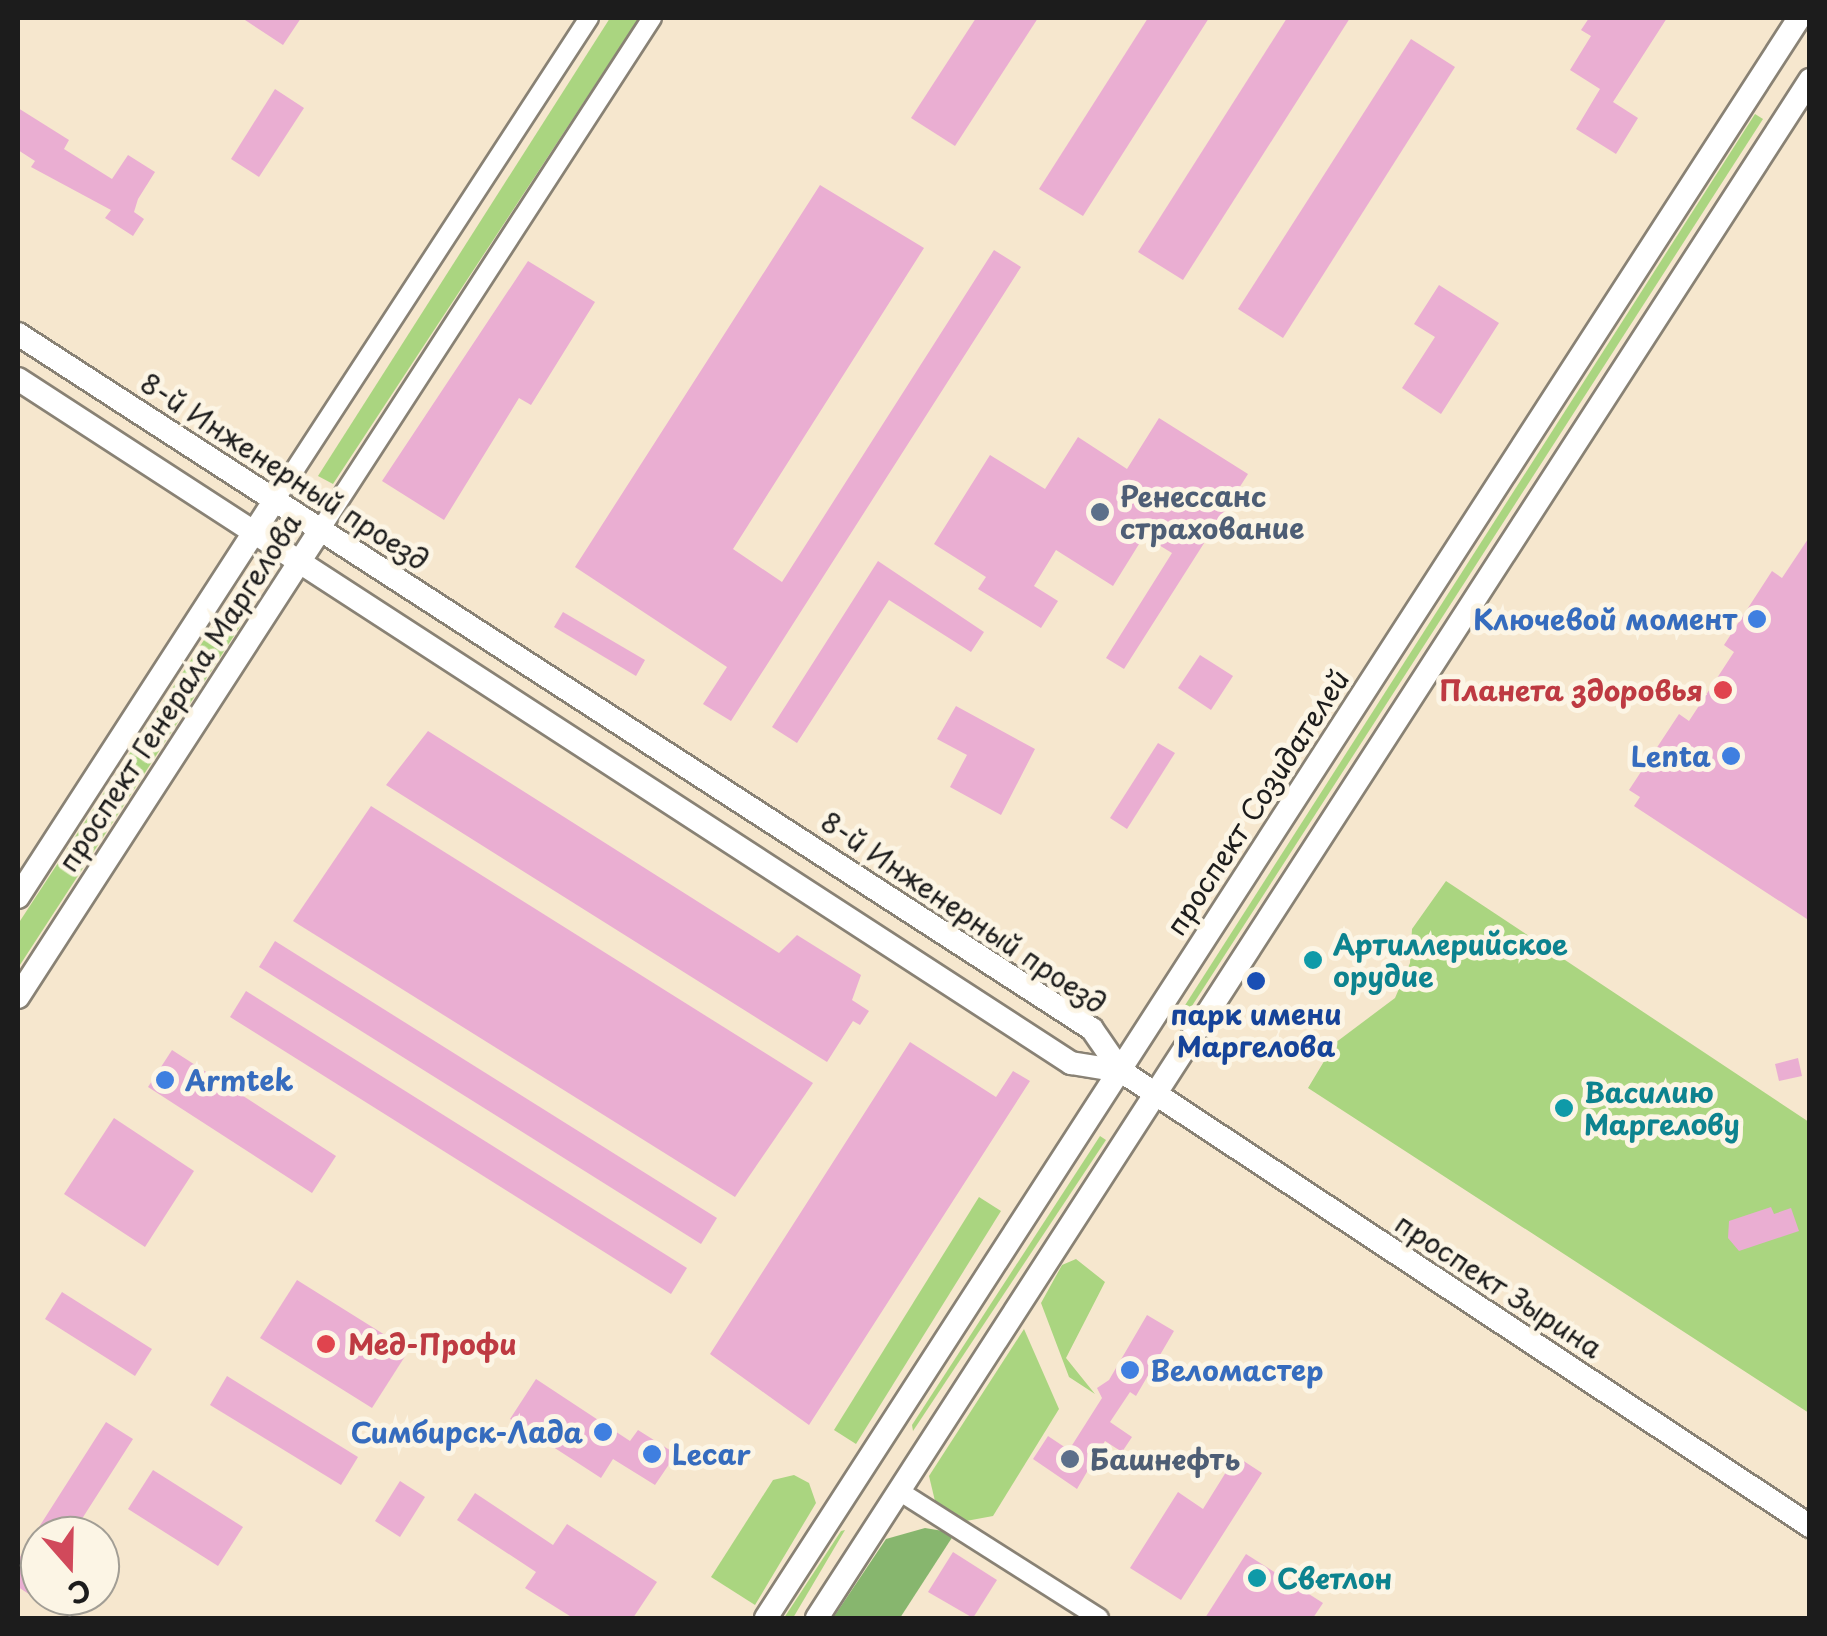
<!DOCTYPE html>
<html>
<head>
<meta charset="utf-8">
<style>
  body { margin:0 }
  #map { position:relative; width:1827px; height:1636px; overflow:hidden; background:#f6e7ce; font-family:"Playpen Sans",sans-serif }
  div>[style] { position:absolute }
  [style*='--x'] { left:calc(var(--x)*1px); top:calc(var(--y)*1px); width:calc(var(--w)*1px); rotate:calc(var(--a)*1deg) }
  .green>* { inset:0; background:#aad580 }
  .forest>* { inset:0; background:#87b66e }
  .building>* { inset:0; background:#eaaed2 }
  .roads { filter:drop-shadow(2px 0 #898275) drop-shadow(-2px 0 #898275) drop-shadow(0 2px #898275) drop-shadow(0 -2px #898275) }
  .street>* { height:18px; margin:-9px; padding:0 9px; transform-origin:9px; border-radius:9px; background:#fff }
  .secondary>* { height:22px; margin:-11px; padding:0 11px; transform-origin:11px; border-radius:11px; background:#fff }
  .dots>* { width:28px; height:28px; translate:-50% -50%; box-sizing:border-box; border:5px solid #fcf5e5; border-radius:50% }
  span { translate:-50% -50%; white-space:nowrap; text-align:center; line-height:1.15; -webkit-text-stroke:10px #fcf5e5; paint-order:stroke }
  .street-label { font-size:28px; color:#1c1c1c }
  .service-label { font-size:28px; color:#4e5e75; font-weight:700 }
  .left { translate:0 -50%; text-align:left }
  .shop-label { font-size:28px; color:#366cbe; font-weight:700 }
  .right { translate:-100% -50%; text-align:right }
  .health-label { font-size:28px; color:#be3a42; font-weight:700 }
  .culture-label { font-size:28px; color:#0d838f; font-weight:700 }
  .transit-label { font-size:28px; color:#164399; font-weight:700 }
  .frame { position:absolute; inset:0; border:20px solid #1c1c1c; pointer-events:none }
  .north { position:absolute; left:20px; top:1516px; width:100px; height:100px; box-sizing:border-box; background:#fcf5e5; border:2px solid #a29e95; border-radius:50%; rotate:160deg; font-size:28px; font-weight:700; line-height:40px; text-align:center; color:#1c1c1c }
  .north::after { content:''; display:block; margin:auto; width:35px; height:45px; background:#d1495b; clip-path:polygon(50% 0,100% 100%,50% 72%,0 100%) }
</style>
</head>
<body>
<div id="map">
  <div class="green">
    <i style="clip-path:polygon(610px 18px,639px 18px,333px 484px,318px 476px)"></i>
    <i style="clip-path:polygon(1755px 114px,1763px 119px,1181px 1023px,1173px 1024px)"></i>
    <i style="clip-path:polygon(221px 614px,241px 625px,18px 968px,18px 924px)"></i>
    <i style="clip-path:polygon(1446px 881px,1809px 1122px,1809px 1413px,1308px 1088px,1335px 1043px,1395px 998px,1410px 963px,1412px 929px)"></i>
    <i style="clip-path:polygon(1100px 1136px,1106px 1140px,913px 1431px,912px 1425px)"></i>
    <i style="clip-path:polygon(979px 1197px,1001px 1211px,856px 1444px,834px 1430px)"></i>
    <i style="clip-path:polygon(1076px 1259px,1105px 1282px,1066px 1358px,1095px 1394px,1069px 1377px,1041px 1303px,1062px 1265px)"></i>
    <i style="clip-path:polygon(1024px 1329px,1059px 1409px,993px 1516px,966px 1521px,935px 1501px,929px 1476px)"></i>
    <i style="clip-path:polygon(794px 1475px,809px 1483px,816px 1503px,755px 1605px,711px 1577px,773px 1480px)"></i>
    <i style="clip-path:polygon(845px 1530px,793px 1618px,784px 1618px,841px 1531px)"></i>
  </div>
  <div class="forest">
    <i style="clip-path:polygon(925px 1528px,955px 1533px,900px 1618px,833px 1618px,886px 1539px)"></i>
  </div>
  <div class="building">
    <i style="clip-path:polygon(242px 18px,301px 18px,283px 45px)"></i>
    <i style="clip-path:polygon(976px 18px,1038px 18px,955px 146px,911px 118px)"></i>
    <i style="clip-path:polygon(1148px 18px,1209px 18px,1083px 216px,1039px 189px)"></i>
    <i style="clip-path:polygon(1287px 18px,1350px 18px,1183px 280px,1138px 252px)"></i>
    <i style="clip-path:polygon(1589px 18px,1667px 18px,1613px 102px,1638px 118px,1616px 154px,1576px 129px,1600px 89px,1570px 70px,1591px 36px,1581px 30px)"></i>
    <i style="clip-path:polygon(1411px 39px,1455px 67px,1283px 338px,1238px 309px)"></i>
    <i style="clip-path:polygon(275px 89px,304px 108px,259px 177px,231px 159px)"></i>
    <i style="clip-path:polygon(18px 108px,69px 140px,64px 149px,112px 179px,128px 155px,155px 172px,138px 199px,134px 212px,144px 219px,133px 236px,105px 218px,111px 210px,31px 167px,35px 161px,18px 150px)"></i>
    <i style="clip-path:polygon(820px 185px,924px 248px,733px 549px,782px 582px,994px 250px,1021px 267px,731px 721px,703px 704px,727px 667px,575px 567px)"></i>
    <i style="clip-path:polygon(528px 261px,595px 302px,531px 405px,519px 398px,444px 520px,382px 481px)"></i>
    <i style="clip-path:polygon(1439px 285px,1499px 323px,1441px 414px,1402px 388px,1435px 337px,1414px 324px)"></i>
    <i style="clip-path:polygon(1159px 418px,1248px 474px,1124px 669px,1106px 658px,1172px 553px,1144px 536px,1113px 586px,1056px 550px,1034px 586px,1058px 601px,1041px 628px,978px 589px,986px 577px,934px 544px,990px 455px,1045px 489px,1078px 437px,1127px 469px)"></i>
    <i style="clip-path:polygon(1810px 536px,1810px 921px,1634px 806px,1640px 797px,1629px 790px,1679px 714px,1689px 721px,1734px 652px,1724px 645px,1772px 571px,1782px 578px)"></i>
    <i style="clip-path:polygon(878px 561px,984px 632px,971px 652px,889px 600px,797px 743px,772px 727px)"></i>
    <i style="clip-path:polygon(563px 612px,645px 660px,636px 676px,554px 627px)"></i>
    <i style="clip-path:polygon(1200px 655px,1233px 676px,1211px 710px,1178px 688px)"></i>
    <i style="clip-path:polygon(956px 706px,1035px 749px,1001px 815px,950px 787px,967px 755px,937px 739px)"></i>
    <i style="clip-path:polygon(428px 731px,779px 953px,797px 935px,861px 975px,852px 1000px,869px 1011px,860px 1025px,853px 1021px,827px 1062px,386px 785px)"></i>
    <i style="clip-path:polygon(1158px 743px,1175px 753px,1127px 829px,1110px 818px)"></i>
    <i style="clip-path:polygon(371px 806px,813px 1083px,735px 1197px,293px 921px)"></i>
    <i style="clip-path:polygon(275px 941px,717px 1218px,701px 1244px,259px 967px)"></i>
    <i style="clip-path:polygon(246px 991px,687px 1268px,671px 1294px,230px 1017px)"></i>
    <i style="clip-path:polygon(910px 1042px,996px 1097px,1013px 1071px,1030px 1081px,809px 1425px,710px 1354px)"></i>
    <i style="clip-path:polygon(172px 1050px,336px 1156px,312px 1193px,148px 1087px)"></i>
    <i style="clip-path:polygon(1798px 1058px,1802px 1076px,1779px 1081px,1775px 1064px)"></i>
    <i style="clip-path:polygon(114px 1118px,194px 1171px,145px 1247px,64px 1194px)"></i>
    <i style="clip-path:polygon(1771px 1207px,1774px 1214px,1791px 1208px,1799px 1231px,1739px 1251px,1728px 1238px,1729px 1221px)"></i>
    <i style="clip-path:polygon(297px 1280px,409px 1350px,372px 1408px,260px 1338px)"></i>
    <i style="clip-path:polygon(62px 1292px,152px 1349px,135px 1376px,45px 1319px)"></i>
    <i style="clip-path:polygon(1147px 1315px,1174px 1331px,1136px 1396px,1130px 1392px,1110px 1422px,1132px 1437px,1122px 1452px,1105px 1441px,1077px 1489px,1033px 1459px,1048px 1436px,1069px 1450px,1102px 1398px,1097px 1388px,1109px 1380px)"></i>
    <i style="clip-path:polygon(227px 1376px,358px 1457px,341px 1485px,210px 1405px)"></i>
    <i style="clip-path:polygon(536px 1379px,630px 1441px,638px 1430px,676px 1454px,655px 1485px,613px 1459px,601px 1478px,510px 1419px)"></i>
    <i style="clip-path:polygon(106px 1422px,133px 1439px,71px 1536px,40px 1536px,40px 1584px,32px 1596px,18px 1587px,18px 1560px)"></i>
    <i style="clip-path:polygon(1236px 1456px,1262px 1473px,1181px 1600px,1130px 1568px,1178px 1492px,1203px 1509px)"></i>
    <i style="clip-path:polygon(153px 1470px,243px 1527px,218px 1566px,128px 1509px)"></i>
    <i style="clip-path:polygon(400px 1481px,425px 1497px,400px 1537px,375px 1521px)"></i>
    <i style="clip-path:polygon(475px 1493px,553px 1545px,567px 1524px,657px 1582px,633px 1618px,573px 1618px,525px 1588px,536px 1572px,457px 1520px)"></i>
    <i style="clip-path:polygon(953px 1552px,997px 1580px,973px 1618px,928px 1592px)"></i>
    <i style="clip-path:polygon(1246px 1554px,1323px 1603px,1313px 1618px,1205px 1618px)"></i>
  </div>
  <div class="roads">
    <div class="street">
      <i style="--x:275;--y:500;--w:575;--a:-56.92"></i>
      <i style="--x:320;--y:530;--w:610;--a:-57.04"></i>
      <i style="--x:899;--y:1491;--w:237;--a:32.4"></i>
    </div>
    <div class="secondary">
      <i style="--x:18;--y:334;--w:1279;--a:32.91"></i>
      <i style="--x:1092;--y:1029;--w:51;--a:55.4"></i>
      <i style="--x:1121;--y:1071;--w:826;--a:33.44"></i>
      <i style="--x:18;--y:379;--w:1256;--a:33.01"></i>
      <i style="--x:1071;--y:1063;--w:51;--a:9.1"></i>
      <i style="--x:18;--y:897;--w:473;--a:-57.1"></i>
      <i style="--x:18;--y:997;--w:556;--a:-57.11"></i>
      <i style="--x:766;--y:1618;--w:1904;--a:-57.15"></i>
      <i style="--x:817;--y:1618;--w:1831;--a:-57.15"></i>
    </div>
  </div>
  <div class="dots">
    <i style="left:1100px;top:512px;background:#5c6f8a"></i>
    <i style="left:1757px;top:619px;background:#3f7fe0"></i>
    <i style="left:1723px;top:690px;background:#e0444e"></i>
    <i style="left:1731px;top:756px;background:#3f7fe0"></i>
    <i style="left:1313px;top:960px;background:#0f9aa8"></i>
    <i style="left:1256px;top:981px;background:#1a4fb4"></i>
    <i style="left:165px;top:1080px;background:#3f7fe0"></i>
    <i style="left:1564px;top:1108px;background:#0f9aa8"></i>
    <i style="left:326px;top:1344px;background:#e0444e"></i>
    <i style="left:1130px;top:1370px;background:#3f7fe0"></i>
    <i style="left:603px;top:1432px;background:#3f7fe0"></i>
    <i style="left:652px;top:1454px;background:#3f7fe0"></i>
    <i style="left:1070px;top:1459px;background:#5c6f8a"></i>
    <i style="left:1257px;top:1578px;background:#0f9aa8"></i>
  </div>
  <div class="street-label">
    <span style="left:285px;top:471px;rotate:33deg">8-й Инженерный проезд</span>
    <span style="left:179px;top:692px;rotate:-57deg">проспект Генерала Маргелова</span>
    <span style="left:1257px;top:802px;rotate:-57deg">проспект Созидателей</span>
    <span style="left:964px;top:912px;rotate:34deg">8-й Инженерный проезд</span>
    <span style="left:1499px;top:1285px;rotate:33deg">проспект Зырина</span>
  </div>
  <div class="service-label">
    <span class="left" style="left:1120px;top:512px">Ренессанс<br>страхование</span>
    <span class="left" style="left:1090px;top:1459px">Башнефть</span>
  </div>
  <div class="shop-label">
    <span class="right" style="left:1737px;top:619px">Ключевой момент</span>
    <span class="right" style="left:1711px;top:756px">Lenta</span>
    <span class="left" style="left:185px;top:1080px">Armtek</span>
    <span class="left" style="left:1150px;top:1370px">Веломастер</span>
    <span class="right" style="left:583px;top:1432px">Симбирск-Лада</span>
    <span class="left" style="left:672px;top:1454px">Lecar</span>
  </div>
  <div class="health-label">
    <span class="right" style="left:1703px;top:690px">Планета здоровья</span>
    <span class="left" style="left:348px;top:1344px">Мед-Профи</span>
  </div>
  <div class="culture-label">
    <span class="left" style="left:1333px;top:960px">Артиллерийское<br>орудие</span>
    <span class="left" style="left:1584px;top:1108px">Василию<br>Маргелову</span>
    <span class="left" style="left:1277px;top:1578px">Светлон</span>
  </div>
  <div class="transit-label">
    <span style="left:1256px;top:1030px">парк имени<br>Маргелова</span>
  </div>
  <div class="frame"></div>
  <div class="north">С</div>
</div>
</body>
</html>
